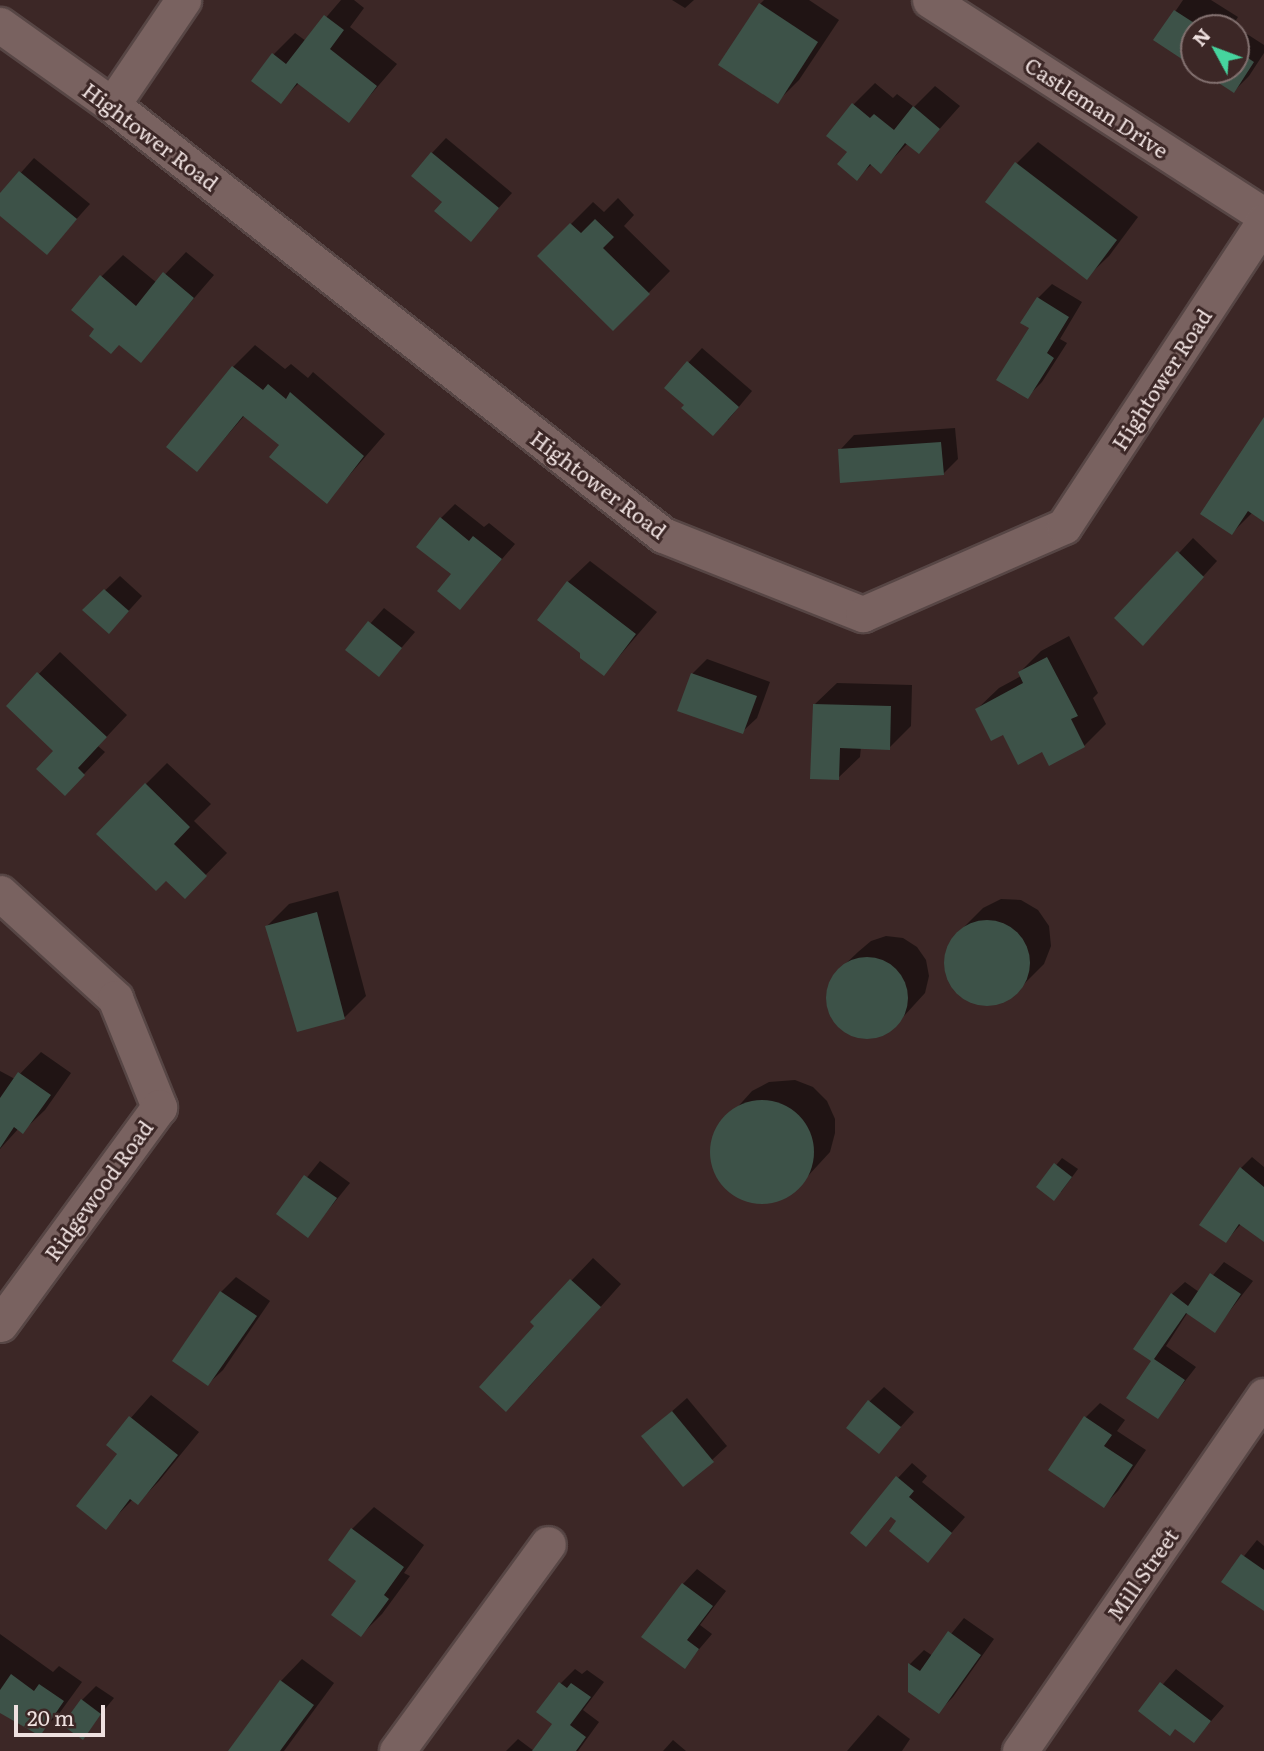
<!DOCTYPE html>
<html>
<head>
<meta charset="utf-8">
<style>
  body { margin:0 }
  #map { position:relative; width:1264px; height:1751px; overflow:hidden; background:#3c2726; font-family:Literata,serif }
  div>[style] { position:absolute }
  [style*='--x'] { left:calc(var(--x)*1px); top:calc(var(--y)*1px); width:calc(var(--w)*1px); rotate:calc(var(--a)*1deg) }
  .shadow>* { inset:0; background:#0007 }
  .building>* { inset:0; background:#3d5248 }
  .round { border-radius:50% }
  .roads { filter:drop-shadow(2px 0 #574645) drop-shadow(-2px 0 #574645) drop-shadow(0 2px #574645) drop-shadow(0 -2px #574645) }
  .minor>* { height:35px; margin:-17.5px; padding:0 17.5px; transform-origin:17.5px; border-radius:17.5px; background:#796260 }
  span { translate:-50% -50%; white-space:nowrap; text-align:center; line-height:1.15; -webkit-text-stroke:6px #3c2726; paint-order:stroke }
  .street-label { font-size:21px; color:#eee0df }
  .north { position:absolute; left:1180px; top:14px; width:70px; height:70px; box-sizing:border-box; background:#3c2726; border:2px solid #837170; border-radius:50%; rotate:311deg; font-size:19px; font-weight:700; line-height:28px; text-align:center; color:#eee0df }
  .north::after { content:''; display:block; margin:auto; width:24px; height:32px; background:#46d49e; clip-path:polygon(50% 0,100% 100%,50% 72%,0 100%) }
  .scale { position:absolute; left:14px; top:1705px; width:91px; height:32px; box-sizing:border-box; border:4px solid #eee0df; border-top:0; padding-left:9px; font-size:21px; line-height:24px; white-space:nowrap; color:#eee0df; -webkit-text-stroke:5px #3c2726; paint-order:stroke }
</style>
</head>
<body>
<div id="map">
  <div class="shadow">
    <i style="clip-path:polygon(341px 0,354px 0,364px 8px,350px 27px,397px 64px,349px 120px,299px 83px,281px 101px,274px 54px,295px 33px,306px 41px)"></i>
    <i style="clip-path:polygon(672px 0,694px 0,685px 8px)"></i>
    <i style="clip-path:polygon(764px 0,809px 0,839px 20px,799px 80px,777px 102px,760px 4px)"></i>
    <i style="clip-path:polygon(1183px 0,1211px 0,1238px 17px,1233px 25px,1264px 45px,1264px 53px,1249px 76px,1234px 91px,1202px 70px,1236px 70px,1236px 28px,1194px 28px,1194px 65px,1156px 40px)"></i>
    <i style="clip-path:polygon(875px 83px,893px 98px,897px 94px,914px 107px,935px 86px,960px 106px,919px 152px,908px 143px,881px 171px,872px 164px,857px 178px,849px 152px,853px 105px)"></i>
    <i style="clip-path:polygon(446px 138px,512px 193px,471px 239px,444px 201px,432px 153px)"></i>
    <i style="clip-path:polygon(1038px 142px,1138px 217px,1109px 256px,1087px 277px,1017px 163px)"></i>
    <i style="clip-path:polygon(34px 158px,90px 204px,47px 252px,0 213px,0 196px)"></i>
    <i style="clip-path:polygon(618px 198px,634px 215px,624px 226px,670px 271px,613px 329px,539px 256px,593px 202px,604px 212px)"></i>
    <i style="clip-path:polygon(186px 252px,214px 275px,141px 360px,97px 329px,101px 277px,123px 255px,157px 283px)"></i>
    <i style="clip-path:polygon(1052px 284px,1082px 302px,1060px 339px,1067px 343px,1042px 382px,1027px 397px,1031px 327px,1038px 298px)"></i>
    <i style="clip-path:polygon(255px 345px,285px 369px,291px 364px,308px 378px,313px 372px,385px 434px,327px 501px,281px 444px,245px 415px,197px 470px,169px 447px,233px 367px)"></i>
    <i style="clip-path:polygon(702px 348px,752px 391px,728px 420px,686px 405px,688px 363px)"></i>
    <i style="clip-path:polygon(1264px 418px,1264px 520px,1253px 512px,1232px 533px)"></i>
    <i style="clip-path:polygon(955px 428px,958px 459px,943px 474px,840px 450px,854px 435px)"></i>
    <i style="clip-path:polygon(455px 504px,484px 527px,489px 523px,515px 544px,460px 608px,441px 518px)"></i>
    <i style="clip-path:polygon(1193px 538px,1217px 561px,1143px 643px,1179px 553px)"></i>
    <i style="clip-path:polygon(590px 561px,657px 612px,604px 674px,581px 652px,568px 582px)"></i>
    <i style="clip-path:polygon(120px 576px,142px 596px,123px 617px,85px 610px)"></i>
    <i style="clip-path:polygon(384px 608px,415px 632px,379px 674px,348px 649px)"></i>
    <i style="clip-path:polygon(1069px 636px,1098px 693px,1093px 698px,1106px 724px,1084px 746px,1043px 750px,1003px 733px,977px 709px,999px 688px,1021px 676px,1020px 672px,1041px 651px)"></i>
    <i style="clip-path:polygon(60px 652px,127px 715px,98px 746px,105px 752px,65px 794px,56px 751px,8px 706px)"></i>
    <i style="clip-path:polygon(707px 659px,770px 682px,757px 718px,742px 732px,679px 710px,693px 673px)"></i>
    <i style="clip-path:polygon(837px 683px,912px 685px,911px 726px,889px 748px,861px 747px,860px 757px,838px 778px,815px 704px)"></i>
    <i style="clip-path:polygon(167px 763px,211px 804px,194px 821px,227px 853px,185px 896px,146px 784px)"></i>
    <i style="clip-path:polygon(338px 891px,366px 996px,344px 1018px,267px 926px,289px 904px)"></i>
    <i style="clip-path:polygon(1001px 899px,1021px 900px,1038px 910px,1049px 926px,1051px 946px,1044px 964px,1021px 987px,1006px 1000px,986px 1004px,967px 999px,952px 986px,946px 967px,949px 947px,960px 931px,983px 908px)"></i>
    <i style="clip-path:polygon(886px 936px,903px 938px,917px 947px,926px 960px,929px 976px,925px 993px,893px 1028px,878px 1036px,862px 1038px,846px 1032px,834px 1021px,828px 1006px,828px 989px,835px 974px,858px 952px,871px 941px)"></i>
    <i style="clip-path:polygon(41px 1052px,71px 1073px,45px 1110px,23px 1131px,19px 1128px,0 1149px,0 1071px,15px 1079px)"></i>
    <i style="clip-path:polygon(795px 1080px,813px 1087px,827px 1101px,835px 1119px,835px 1133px,830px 1152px,795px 1190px,778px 1200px,759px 1203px,740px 1197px,724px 1185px,714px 1168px,712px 1149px,717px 1130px,752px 1091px,769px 1082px)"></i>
    <i style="clip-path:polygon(1252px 1157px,1264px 1167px,1264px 1239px,1241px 1224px,1226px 1241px,1241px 1168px)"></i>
    <i style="clip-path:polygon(1062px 1158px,1078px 1169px,1061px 1192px,1039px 1186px)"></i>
    <i style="clip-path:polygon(320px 1161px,350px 1183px,308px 1235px,278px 1214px)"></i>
    <i style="clip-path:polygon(593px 1258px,621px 1284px,528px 1388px,536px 1326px,532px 1322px)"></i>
    <i style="clip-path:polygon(1224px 1262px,1253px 1281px,1215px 1330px,1188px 1312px,1166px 1346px,1196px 1367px,1157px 1417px,1153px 1361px,1172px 1294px,1185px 1282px,1199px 1292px)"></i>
    <i style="clip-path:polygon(236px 1277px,270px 1301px,223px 1370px,208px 1384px,175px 1360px,221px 1292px)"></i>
    <i style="clip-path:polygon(884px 1387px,914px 1412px,879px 1451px,869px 1402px)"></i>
    <i style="clip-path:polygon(151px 1395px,199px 1432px,159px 1481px,138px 1503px,133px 1499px,106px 1527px,120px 1453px,108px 1444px)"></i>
    <i style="clip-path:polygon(687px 1398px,727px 1446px,712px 1460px,644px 1436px)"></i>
    <i style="clip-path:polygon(1100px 1403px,1125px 1420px,1117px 1431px,1146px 1450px,1118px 1491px,1104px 1505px,1051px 1469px,1086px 1417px)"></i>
    <i style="clip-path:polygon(912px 1463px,927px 1476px,922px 1482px,965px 1517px,928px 1560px,892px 1516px,880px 1530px,898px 1478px)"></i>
    <i style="clip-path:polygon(374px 1507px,424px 1545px,404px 1573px,410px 1576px,382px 1614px,361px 1635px,359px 1580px,352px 1529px)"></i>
    <i style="clip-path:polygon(1257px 1540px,1264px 1546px,1264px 1609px,1224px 1581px)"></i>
    <i style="clip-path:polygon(697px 1569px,726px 1591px,700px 1625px,712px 1634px,684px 1667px,683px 1584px)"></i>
    <i style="clip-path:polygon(964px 1618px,994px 1639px,953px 1697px,939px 1711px,909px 1691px,910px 1664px,924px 1650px,933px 1656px)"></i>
    <i style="clip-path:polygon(0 1634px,53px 1672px,59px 1666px,82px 1682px,58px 1715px,39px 1733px,0 1711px)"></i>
    <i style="clip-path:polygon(302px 1659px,334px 1683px,284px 1751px,230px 1751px,281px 1681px)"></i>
    <i style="clip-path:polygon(575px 1669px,582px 1674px,587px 1670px,604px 1682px,583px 1710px,599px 1722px,578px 1751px,506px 1751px,518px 1739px,534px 1751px,554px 1723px,560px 1684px)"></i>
    <i style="clip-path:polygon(1176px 1669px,1224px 1706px,1194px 1741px,1176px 1728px,1140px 1711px)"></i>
    <i style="clip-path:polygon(96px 1686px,114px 1698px,82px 1737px,82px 1700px)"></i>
    <i style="clip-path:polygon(878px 1715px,910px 1739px,902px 1751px,847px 1751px)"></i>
    <i style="clip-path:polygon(673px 1740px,686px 1751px,663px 1751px)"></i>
  </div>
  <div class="building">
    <i style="clip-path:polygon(759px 3px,818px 42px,778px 104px,718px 65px)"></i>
    <i style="clip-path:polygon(1174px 10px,1202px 28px,1194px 28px,1194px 67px,1153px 40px)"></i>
    <i style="clip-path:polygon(324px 15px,344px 30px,330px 49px,377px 86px,349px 123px,297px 83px,281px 104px,251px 81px,272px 53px,286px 64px)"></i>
    <i style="clip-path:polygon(1236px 50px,1254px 62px,1234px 93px,1199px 70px,1236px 70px)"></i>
    <i style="clip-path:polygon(852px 103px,870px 118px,874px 114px,894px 130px,913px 106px,940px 129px,919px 154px,905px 143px,881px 174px,870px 164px,857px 181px,837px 164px,847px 152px,826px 136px)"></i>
    <i style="clip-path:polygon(431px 152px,499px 208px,471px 242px,434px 211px,442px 202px,411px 176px)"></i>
    <i style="clip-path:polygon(1015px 162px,1117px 240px,1087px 280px,985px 202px)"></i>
    <i style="clip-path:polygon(19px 171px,77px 219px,47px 255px,0 216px,0 193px)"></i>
    <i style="clip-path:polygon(595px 219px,614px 237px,603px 248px,650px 294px,613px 331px,537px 256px,570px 223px,581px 233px)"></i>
    <i style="clip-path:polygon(163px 272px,194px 298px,141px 363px,119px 345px,111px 354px,89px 336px,94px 329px,71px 310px,100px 275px,136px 306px)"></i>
    <i style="clip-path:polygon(1037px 297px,1069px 317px,1047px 353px,1054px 358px,1028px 399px,996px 380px,1029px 328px,1020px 323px)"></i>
    <i style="clip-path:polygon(687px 361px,739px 407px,713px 436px,681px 408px,684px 405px,664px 388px)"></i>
    <i style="clip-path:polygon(232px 366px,263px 390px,268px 384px,286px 399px,290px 392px,364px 456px,327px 504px,269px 457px,279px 445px,243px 416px,197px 472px,166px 447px)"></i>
    <i style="clip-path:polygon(1264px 417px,1264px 522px,1248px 511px,1232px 535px,1200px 514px)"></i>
    <i style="clip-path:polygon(941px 442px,944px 475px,840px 483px,838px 449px)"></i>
    <i style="clip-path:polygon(440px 517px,469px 541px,473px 536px,502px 559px,460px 610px,437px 591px,451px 574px,416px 547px)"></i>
    <i style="clip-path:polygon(1177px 551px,1204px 577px,1143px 646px,1114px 618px)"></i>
    <i style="clip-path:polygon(567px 581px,636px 634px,604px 676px,580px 658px,580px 653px,537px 620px)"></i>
    <i style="clip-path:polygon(104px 589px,129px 611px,109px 634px,82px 610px)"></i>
    <i style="clip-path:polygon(368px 621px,402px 648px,379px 677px,345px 650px)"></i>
    <i style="clip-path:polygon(1047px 657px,1078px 716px,1071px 719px,1085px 747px,1049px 766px,1042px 752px,1018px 765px,1003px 735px,991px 741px,975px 709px,1023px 683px,1018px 672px)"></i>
    <i style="clip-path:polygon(37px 672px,107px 737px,78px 768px,85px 775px,65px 796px,36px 769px,53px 751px,6px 706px)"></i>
    <i style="clip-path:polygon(691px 673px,757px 696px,743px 734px,677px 711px)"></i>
    <i style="clip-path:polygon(813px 704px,891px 706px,890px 750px,840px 748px,839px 780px,810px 779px)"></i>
    <i style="clip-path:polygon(145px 783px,190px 827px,174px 844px,207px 876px,185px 899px,166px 881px,156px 891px,96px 834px)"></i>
    <i style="clip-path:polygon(317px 912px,345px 1019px,297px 1032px,265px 926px)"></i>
    <i class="round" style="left:944px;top:920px;width:86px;height:86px"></i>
    <i class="round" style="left:826px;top:957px;width:82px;height:82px"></i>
    <i style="clip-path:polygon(18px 1072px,51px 1095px,23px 1134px,14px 1127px,0 1148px,0 1098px)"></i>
    <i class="round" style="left:710px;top:1100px;width:104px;height:104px"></i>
    <i style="clip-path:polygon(1054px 1163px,1072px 1177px,1054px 1201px,1036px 1187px)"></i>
    <i style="clip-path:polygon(1240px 1167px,1264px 1187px,1264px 1242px,1239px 1224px,1226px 1243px,1199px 1225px)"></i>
    <i style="clip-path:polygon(304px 1175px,337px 1198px,308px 1238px,276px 1214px)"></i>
    <i style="clip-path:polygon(1210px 1273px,1241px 1294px,1215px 1333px,1186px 1313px,1154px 1359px,1185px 1380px,1158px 1419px,1126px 1398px,1151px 1361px,1133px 1349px,1171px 1293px,1188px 1306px)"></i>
    <i style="clip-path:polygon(570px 1279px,601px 1307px,506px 1412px,479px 1387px,534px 1326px,530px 1322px)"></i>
    <i style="clip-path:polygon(220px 1291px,257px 1316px,208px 1386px,172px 1361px)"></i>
    <i style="clip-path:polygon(868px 1400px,901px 1427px,879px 1454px,846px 1428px)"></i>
    <i style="clip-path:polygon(672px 1411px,714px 1462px,683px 1487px,641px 1436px)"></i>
    <i style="clip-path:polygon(129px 1416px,178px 1455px,138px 1505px,130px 1499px,106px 1530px,76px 1506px,117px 1454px,106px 1445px)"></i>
    <i style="clip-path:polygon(1084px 1416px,1112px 1435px,1104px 1446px,1133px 1465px,1104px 1508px,1048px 1470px)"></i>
    <i style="clip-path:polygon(896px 1476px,914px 1491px,909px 1497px,952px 1533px,928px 1563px,889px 1531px,896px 1521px,891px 1517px,866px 1547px,850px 1533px)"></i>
    <i style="clip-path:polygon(351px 1528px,404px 1567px,384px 1595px,389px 1599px,361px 1637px,331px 1615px,356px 1581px,328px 1560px)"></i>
    <i style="clip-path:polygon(1241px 1554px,1264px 1570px,1264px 1611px,1221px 1582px)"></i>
    <i style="clip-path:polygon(682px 1583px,713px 1606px,687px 1640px,699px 1649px,685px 1669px,641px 1637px)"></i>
    <i style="clip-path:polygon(948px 1631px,981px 1655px,939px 1714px,908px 1692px,908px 1663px,920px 1671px)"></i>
    <i style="clip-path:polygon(11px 1674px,34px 1691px,39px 1684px,64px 1701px,40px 1736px,0 1713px,0 1690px)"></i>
    <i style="clip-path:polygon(280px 1680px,314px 1705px,280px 1751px,228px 1751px)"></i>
    <i style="clip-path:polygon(559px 1682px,567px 1688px,571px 1683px,591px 1697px,570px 1725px,586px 1737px,576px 1751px,532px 1751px,552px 1724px,536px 1712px)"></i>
    <i style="clip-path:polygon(1160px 1682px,1211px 1721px,1194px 1743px,1175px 1729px,1170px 1736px,1138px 1711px)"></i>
    <i style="clip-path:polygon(81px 1699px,101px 1714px,83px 1740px,62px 1725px)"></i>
  </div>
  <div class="roads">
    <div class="minor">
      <i style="--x:930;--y:0;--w:397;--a:32.8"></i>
      <i style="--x:0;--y:25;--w:138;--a:35.5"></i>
      <i style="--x:112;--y:105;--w:699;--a:37.97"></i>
      <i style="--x:663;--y:535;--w:215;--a:21.6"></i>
      <i style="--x:863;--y:614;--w:219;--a:-23.6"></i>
      <i style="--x:1064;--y:526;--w:365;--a:-56.7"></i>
      <i style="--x:112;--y:105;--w:127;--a:-55.9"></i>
      <i style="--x:0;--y:893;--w:156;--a:42.4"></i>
      <i style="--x:115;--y:998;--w:118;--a:68"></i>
      <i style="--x:159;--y:1107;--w:269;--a:126.2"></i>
      <i style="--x:397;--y:1751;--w:256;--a:-53.9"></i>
      <i style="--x:1020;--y:1751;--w:431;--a:-55.5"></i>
    </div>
  </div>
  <div class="street-label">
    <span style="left:1097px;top:107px;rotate:33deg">Castleman Drive</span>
    <span style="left:151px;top:136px;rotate:37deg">Hightower Road</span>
    <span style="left:1161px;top:379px;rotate:-57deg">Hightower Road</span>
    <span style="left:599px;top:484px;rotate:37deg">Hightower Road</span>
    <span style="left:98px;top:1190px;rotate:-54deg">Ridgewood Road</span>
    <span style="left:1142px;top:1574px;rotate:-55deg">Mill Street</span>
  </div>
  <div class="north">N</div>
  <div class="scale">20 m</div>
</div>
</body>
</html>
